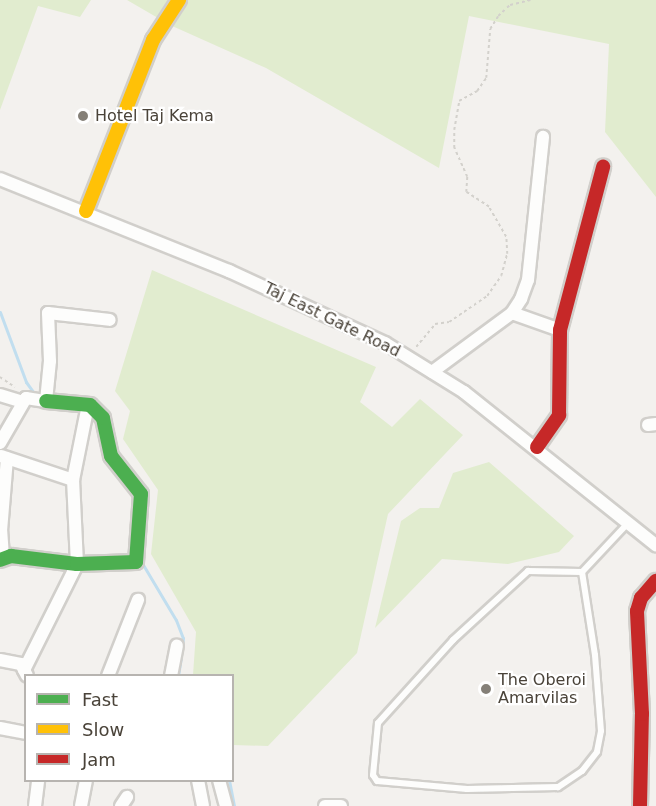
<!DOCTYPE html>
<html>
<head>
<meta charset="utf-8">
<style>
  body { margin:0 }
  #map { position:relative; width:656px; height:806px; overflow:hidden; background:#f3f1ee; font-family:"DejaVu Sans",sans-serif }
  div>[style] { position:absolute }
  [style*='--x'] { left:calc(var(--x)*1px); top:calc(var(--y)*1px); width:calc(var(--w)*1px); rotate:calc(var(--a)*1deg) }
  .green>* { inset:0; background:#e1eccf }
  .stream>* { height:3px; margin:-1.5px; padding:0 1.5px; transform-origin:1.5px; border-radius:1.5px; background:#c1deef }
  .path>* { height:1.5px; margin-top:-0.75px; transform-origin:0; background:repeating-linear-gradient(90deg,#d3d1cc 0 3px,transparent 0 6px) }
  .roads { filter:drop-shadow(2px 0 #d1cfcb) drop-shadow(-2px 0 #d1cfcb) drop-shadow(0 2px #d1cfcb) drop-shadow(0 -2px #d1cfcb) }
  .lane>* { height:6px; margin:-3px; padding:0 3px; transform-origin:3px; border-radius:3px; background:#fdfdfc }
  .street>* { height:12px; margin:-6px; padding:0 6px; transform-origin:6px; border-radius:6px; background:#fdfdfc }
  .fast>* { height:14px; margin:-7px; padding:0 7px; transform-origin:7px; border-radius:7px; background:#4caf50 }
  .slow>* { height:14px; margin:-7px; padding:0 7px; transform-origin:7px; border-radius:7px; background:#ffc107 }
  .jam>* { height:14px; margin:-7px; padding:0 7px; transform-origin:7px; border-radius:7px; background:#c62828 }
  .dots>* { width:16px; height:16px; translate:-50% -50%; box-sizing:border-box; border:3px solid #fff; border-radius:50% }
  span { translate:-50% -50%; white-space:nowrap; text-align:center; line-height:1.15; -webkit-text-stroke:4.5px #fff; paint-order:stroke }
  .poi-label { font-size:16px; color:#4a4339 }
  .left { translate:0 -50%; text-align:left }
  .street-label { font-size:16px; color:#4a4339 }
  .legend { position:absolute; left:24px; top:674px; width:210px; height:108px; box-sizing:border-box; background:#fff; border:2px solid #b7b4b0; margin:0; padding:8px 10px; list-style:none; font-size:18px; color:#4a4339 }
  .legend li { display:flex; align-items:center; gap:12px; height:30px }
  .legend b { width:30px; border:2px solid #b7b4b0 }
</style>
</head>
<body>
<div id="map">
  <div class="green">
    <i style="clip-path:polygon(0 0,91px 0,80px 17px,38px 6px,0 110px)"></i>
    <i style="clip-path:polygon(127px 0,656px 0,656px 197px,605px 132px,609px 44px,469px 16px,439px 168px,266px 68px,170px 25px)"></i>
    <i style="clip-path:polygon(152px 270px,376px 367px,360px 402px,392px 427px,420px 399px,463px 435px,388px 514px,357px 653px,268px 746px,233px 745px,232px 676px,193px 675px,196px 632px,151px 554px,158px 490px,123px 439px,130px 411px,115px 391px)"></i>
    <i style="clip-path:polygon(489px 462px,574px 536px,559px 552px,508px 564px,442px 559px,375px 628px,401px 521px,420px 508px,439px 508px,453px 473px)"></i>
  </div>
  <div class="stream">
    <i style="--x:0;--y:312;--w:75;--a:69.6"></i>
    <i style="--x:26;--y:382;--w:14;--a:54"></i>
    <i style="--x:34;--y:393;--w:8;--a:7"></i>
    <i style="--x:142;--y:563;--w:66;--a:59.2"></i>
    <i style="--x:176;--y:620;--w:19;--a:69"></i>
    <i style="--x:183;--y:638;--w:9;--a:96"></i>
    <i style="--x:178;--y:676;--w:19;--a:-81"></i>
    <i style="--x:229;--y:780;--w:26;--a:79"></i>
  </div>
  <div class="path">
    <i style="--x:416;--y:347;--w:30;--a:-50"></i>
    <i style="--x:435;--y:324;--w:14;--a:-8"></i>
    <i style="--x:449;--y:322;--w:46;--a:-34.4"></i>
    <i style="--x:487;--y:296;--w:24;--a:-55"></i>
    <i style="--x:501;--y:276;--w:23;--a:-75"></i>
    <i style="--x:507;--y:254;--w:17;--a:-93"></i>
    <i style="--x:506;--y:237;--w:34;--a:-120"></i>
    <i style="--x:489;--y:207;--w:27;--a:-147"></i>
    <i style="--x:466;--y:192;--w:15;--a:-86"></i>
    <i style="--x:467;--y:177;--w:32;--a:-114"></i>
    <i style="--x:454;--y:148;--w:18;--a:-90"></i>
    <i style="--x:454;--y:130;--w:29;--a:-80"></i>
    <i style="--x:459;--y:101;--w:21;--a:-29"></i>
    <i style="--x:477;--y:91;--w:16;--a:-55"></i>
    <i style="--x:486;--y:78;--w:49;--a:-85.3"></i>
    <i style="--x:490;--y:29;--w:15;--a:-58"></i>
    <i style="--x:498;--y:16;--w:16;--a:-43"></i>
    <i style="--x:510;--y:5;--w:21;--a:-14"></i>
    <i style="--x:0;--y:377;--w:18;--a:34"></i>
  </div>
  <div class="roads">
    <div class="lane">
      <i style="--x:582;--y:572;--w:84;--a:81.1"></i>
      <i style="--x:595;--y:655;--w:76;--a:85.5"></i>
      <i style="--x:601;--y:731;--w:21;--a:101"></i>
      <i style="--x:597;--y:752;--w:24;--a:128"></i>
      <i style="--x:582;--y:771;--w:29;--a:146"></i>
      <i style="--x:558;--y:787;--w:91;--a:178.7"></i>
      <i style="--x:467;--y:789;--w:90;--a:-174.9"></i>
      <i style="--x:377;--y:781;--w:7;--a:-124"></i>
      <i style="--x:373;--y:775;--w:52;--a:-84.5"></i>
      <i style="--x:378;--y:723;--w:112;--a:-47.9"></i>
      <i style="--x:453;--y:640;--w:102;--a:-42.6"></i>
      <i style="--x:528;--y:571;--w:54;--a:1.1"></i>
      <i style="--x:582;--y:572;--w:67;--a:-46.8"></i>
    </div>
    <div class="street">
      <i style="--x:0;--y:179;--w:247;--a:21.9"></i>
      <i style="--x:229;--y:271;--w:172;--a:24.8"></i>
      <i style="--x:385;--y:343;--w:93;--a:31.8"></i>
      <i style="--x:464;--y:392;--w:246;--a:38.6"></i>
      <i style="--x:512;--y:313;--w:51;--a:19.5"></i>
      <i style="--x:432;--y:372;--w:99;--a:-36.4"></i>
      <i style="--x:512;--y:313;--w:17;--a:-57"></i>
      <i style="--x:521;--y:299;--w:20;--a:-70"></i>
      <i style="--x:528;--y:280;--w:144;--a:-84"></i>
      <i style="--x:0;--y:395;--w:24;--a:17"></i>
      <i style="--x:648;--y:425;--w:8;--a:-7"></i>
      <i style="--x:0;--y:443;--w:52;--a:-60"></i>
      <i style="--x:26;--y:398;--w:20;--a:9"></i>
      <i style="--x:46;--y:401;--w:40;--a:-84.3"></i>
      <i style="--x:50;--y:361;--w:48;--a:-92.4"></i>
      <i style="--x:48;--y:313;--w:62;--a:6.4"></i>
      <i style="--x:1;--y:456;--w:76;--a:18.4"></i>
      <i style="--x:3;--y:557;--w:26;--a:-94"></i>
      <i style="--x:1;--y:531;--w:73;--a:-85.3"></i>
      <i style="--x:0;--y:660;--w:21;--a:11"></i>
      <i style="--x:21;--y:664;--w:13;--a:63"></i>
      <i style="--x:24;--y:670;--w:119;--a:-63.4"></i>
      <i style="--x:77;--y:564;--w:84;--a:-92.7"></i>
      <i style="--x:73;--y:480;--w:76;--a:-78.7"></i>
      <i style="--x:108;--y:676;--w:82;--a:-68.5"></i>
      <i style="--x:171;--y:676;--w:31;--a:-79"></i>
      <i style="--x:0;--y:728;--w:26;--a:11"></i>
      <i style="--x:198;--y:780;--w:26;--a:79"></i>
      <i style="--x:219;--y:780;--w:27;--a:75"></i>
      <i style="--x:35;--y:806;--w:26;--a:-83"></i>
      <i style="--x:81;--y:806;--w:26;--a:-79"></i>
      <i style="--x:121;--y:806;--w:11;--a:-56"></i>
      <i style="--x:325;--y:806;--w:16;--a:0"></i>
    </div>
    <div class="fast">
      <i style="--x:0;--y:560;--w:12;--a:-20"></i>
      <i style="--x:11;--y:556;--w:66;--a:6.9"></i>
      <i style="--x:77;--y:564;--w:59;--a:-1.9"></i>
      <i style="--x:136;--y:562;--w:68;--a:-85.8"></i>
      <i style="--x:141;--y:494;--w:48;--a:-128.3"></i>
      <i style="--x:111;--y:456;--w:39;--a:-102"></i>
      <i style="--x:103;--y:418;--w:18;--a:-135"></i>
      <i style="--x:90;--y:405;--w:44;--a:-174.8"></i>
    </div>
    <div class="slow">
      <i style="--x:86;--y:211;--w:184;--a:-68.6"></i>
      <i style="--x:153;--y:40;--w:48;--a:-57"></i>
    </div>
    <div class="jam">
      <i style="--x:537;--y:447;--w:39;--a:-55"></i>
      <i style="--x:559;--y:415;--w:85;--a:-89.3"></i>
      <i style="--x:560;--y:330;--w:169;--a:-75.2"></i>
      <i style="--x:640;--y:806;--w:92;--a:-88.8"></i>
      <i style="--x:642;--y:714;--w:103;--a:-92.8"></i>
      <i style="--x:637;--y:611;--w:14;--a:-73"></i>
      <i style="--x:641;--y:598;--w:23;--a:-49"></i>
    </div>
  </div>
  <div class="dots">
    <i style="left:83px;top:116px;background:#858078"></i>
    <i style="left:486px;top:689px;background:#858078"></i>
  </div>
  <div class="poi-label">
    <span class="left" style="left:95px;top:116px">Hotel Taj Kema</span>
    <span class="left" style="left:498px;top:689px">The Oberoi<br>Amarvilas</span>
  </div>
  <div class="street-label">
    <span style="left:332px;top:320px;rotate:26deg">Taj East Gate Road</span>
  </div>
  <ul class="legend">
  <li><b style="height:8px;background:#4caf50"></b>Fast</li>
  <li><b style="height:8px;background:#ffc107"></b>Slow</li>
  <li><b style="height:8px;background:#c62828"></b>Jam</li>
  </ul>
</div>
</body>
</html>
